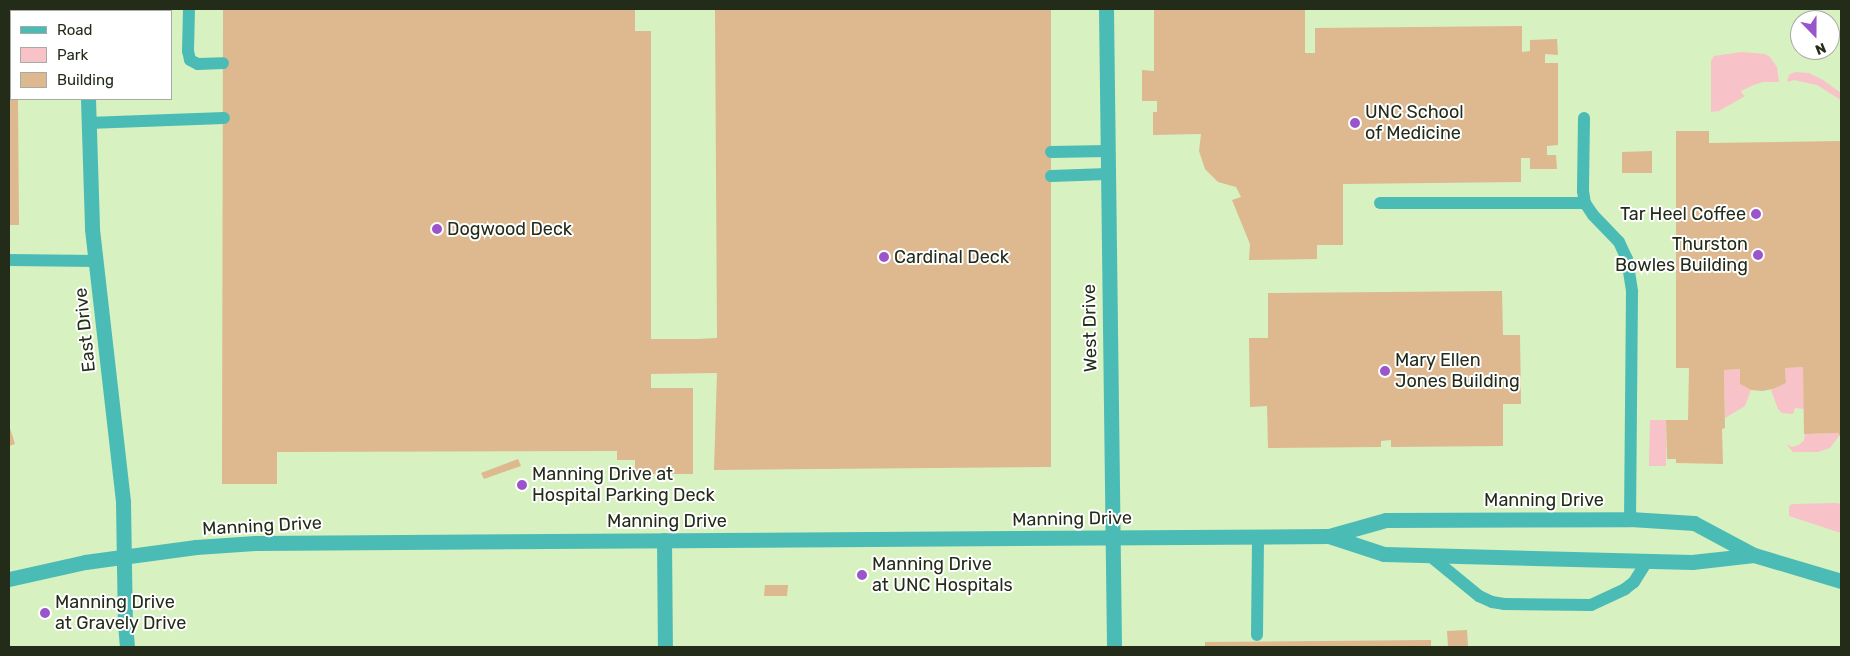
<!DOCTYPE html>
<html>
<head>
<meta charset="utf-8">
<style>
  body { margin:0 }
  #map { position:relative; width:1850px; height:656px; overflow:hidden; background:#d8f1c0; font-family:Rubik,sans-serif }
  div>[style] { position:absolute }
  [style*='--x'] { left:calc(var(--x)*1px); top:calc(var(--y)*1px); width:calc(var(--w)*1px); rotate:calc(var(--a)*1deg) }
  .green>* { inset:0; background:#f8c2c9 }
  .building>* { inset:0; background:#deb88f }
  .service>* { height:12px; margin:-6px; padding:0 6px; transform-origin:6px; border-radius:6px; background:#4bbcb5 }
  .minor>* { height:15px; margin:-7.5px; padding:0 7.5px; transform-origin:7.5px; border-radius:7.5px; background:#4bbcb5 }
  .tertiary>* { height:15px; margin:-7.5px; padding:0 7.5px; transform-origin:7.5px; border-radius:7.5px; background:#4bbcb5 }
  .dots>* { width:14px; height:14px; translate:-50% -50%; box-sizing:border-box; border:2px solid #fff; border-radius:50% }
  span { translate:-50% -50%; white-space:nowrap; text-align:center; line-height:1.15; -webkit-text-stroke:4px #fff; paint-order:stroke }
  .poi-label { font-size:18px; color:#232c19 }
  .left { translate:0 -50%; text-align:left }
  .right { translate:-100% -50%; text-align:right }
  .street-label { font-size:18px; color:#232c19 }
  .frame { position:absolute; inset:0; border:10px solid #232c19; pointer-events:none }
  .legend { position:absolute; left:10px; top:10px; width:162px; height:90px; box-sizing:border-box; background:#fff; border:1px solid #a7aba3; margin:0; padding:6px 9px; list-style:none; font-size:15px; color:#232c19 }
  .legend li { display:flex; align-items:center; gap:10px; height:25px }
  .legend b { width:25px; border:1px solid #a7aba3 }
  .north { position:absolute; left:1790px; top:10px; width:50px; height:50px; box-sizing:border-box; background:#fff; border:1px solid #a7aba3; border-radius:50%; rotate:158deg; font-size:14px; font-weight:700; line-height:20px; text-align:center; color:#232c19 }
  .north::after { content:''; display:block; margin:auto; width:18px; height:22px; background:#9a55ca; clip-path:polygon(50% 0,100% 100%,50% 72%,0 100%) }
</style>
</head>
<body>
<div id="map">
  <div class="green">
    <i style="clip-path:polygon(1742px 52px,1765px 54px,1770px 57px,1777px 67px,1779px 82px,1763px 82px,1751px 86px,1741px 91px,1744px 96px,1747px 95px,1719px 111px,1711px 112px,1711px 61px,1714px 56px)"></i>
    <i style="clip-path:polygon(1795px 72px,1809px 73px,1823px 80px,1841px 93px,1841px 100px,1817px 85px,1794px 80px,1787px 82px,1789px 75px)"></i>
    <i style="clip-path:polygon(1803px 367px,1804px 409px,1795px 408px,1793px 414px,1782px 413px,1778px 409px,1771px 390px,1786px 383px,1785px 368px)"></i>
    <i style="clip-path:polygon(1740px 369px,1740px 384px,1751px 390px,1745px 406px,1725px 418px,1724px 370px)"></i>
    <i style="clip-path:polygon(1650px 420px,1666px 420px,1666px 466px,1649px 466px)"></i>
    <i style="clip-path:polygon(1838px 433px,1839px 436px,1830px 448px,1818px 452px,1793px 452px,1786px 444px,1792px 447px,1799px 445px,1804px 440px,1805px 434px)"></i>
    <i style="clip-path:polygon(1836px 503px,1841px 504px,1841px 533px,1789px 516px,1789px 506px,1792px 504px)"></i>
  </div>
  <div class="building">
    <i style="clip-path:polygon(9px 9px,17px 9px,17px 11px,11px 11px,11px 99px,18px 99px,19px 225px,9px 225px)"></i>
    <i style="clip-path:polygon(223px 9px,635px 9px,635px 31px,651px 31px,651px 339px,697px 339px,717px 338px,715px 9px,1051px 9px,1051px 467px,714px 470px,717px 373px,651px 374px,651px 388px,693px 388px,693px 474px,635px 474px,635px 460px,617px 460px,617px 451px,277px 452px,277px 484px,222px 484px)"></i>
    <i style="clip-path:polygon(1154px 9px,1305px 9px,1305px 53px,1315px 53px,1315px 28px,1522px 26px,1522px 52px,1530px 51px,1530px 40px,1557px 39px,1558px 55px,1545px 54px,1545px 63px,1558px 63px,1558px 145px,1547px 146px,1547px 155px,1556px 155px,1557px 169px,1530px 169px,1530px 158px,1521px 158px,1521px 182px,1343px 184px,1343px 245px,1317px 245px,1317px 259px,1249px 260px,1250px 244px,1232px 200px,1241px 197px,1236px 187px,1218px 182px,1205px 169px,1199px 151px,1201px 134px,1153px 135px,1153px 112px,1157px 112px,1157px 101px,1142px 101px,1142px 70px,1154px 71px)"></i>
    <i style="clip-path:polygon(1676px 131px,1709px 131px,1709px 143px,1841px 141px,1841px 438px,1838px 433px,1804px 434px,1803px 367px,1785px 368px,1786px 383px,1773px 389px,1762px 391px,1751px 390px,1740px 384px,1740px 369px,1724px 370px,1725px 428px,1722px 429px,1723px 464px,1676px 463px,1676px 459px,1667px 459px,1666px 420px,1688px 420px,1689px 368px,1676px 368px)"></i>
    <i style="clip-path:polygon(1652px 151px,1652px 173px,1622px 173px,1622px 152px)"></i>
    <i style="clip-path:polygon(1502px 291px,1503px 335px,1520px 335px,1521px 404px,1503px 404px,1503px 446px,1391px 447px,1391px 440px,1381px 441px,1381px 447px,1268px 448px,1267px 406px,1250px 407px,1249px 338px,1268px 338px,1268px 293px)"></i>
    <i style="clip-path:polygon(9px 425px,15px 444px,9px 446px)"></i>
    <i style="clip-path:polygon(518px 459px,521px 466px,484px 479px,481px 473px)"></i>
    <i style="clip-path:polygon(765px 585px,788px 585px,787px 596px,764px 596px)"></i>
    <i style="clip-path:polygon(1467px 630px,1468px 646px,1448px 646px,1447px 631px)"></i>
    <i style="clip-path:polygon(1431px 640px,1431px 647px,1205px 647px,1205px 642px)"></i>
  </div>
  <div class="service">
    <i style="--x:189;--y:9;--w:42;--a:91.4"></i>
    <i style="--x:188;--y:51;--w:9;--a:77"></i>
    <i style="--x:190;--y:60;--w:9;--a:27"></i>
    <i style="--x:198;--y:64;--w:25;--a:-2"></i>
    <i style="--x:1584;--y:118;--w:73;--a:90.8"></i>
    <i style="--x:1583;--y:191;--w:12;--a:81"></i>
    <i style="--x:1585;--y:203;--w:14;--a:56"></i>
    <i style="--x:1593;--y:215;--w:37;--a:46"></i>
    <i style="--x:1619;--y:242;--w:19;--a:65"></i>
    <i style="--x:1627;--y:259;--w:33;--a:81"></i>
    <i style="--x:1632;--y:292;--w:227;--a:90.5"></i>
    <i style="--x:88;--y:123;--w:136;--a:-2.1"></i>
    <i style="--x:1051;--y:152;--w:56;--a:-1"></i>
    <i style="--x:1051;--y:176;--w:56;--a:-2"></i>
    <i style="--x:1380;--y:203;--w:205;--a:0"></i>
    <i style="--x:9;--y:260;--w:87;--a:0.7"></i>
    <i style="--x:1429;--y:555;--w:65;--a:39.4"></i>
    <i style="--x:1479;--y:596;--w:14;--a:25"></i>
    <i style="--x:1492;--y:602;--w:12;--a:9"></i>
    <i style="--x:1504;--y:604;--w:87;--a:0.7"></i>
    <i style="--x:1591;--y:605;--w:38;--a:-25"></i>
    <i style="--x:1625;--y:589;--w:11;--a:-38"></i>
    <i style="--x:1634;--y:582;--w:26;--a:-58"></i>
    <i style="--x:1257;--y:635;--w:99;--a:-89.4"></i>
  </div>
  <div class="minor">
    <i style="--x:86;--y:9;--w:2;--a:90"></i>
    <i style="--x:1106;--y:9;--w:638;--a:89.28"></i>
    <i style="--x:88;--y:99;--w:130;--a:88.2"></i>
    <i style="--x:92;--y:229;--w:275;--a:83.5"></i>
    <i style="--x:123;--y:502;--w:122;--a:89.1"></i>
    <i style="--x:125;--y:624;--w:23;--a:85"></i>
    <i style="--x:664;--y:540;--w:107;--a:89.5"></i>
  </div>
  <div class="tertiary">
    <i style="--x:1329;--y:536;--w:58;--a:18.1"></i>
    <i style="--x:1384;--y:554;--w:308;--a:1.5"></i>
    <i style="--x:1692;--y:562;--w:62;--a:-6.4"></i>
    <i style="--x:9;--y:579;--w:78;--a:-12.6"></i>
    <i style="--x:85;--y:562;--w:112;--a:-7.7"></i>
    <i style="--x:196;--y:547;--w:59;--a:-3.9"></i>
    <i style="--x:255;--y:543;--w:1074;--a:-0.37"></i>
    <i style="--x:1329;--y:536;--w:59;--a:-15.7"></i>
    <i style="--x:1386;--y:520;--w:244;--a:-0.2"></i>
    <i style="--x:1630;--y:519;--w:64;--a:3.6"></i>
    <i style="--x:1694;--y:523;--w:68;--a:28.1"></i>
    <i style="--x:1754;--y:555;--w:91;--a:16.6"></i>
  </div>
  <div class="dots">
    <i style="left:1355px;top:123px;background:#9a55ca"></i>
    <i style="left:1756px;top:214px;background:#9a55ca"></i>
    <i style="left:437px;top:229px;background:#9a55ca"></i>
    <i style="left:1758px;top:255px;background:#9a55ca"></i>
    <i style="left:884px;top:257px;background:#9a55ca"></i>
    <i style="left:1385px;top:371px;background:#9a55ca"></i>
    <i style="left:522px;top:485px;background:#9a55ca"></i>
    <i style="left:862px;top:575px;background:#9a55ca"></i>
    <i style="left:45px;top:613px;background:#9a55ca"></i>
  </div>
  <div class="poi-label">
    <span class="left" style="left:1365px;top:123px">UNC School<br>of Medicine</span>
    <span class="right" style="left:1746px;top:214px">Tar Heel Coffee</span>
    <span class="left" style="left:447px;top:229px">Dogwood Deck</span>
    <span class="right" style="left:1748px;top:255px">Thurston<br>Bowles Building</span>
    <span class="left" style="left:894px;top:257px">Cardinal Deck</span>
    <span class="left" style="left:1395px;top:371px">Mary Ellen<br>Jones Building</span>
    <span class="left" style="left:532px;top:485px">Manning Drive at<br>Hospital Parking Deck</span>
    <span class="left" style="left:872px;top:575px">Manning Drive<br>at UNC Hospitals</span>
    <span class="left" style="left:55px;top:613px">Manning Drive<br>at Gravely Drive</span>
  </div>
  <div class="street-label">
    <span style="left:1090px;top:328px;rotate:-91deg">West Drive</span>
    <span style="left:85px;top:330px;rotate:-96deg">East Drive</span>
    <span style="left:1544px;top:500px">Manning Drive</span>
    <span style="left:1072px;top:519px;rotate:-1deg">Manning Drive</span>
    <span style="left:667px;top:521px">Manning Drive</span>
    <span style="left:262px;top:526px;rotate:-3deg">Manning Drive</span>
  </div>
  <div class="frame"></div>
  <ul class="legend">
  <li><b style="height:6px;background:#4bbcb5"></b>Road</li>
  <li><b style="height:14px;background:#f8c2c9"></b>Park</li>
  <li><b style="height:14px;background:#deb88f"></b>Building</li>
  </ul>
  <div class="north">N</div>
</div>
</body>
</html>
